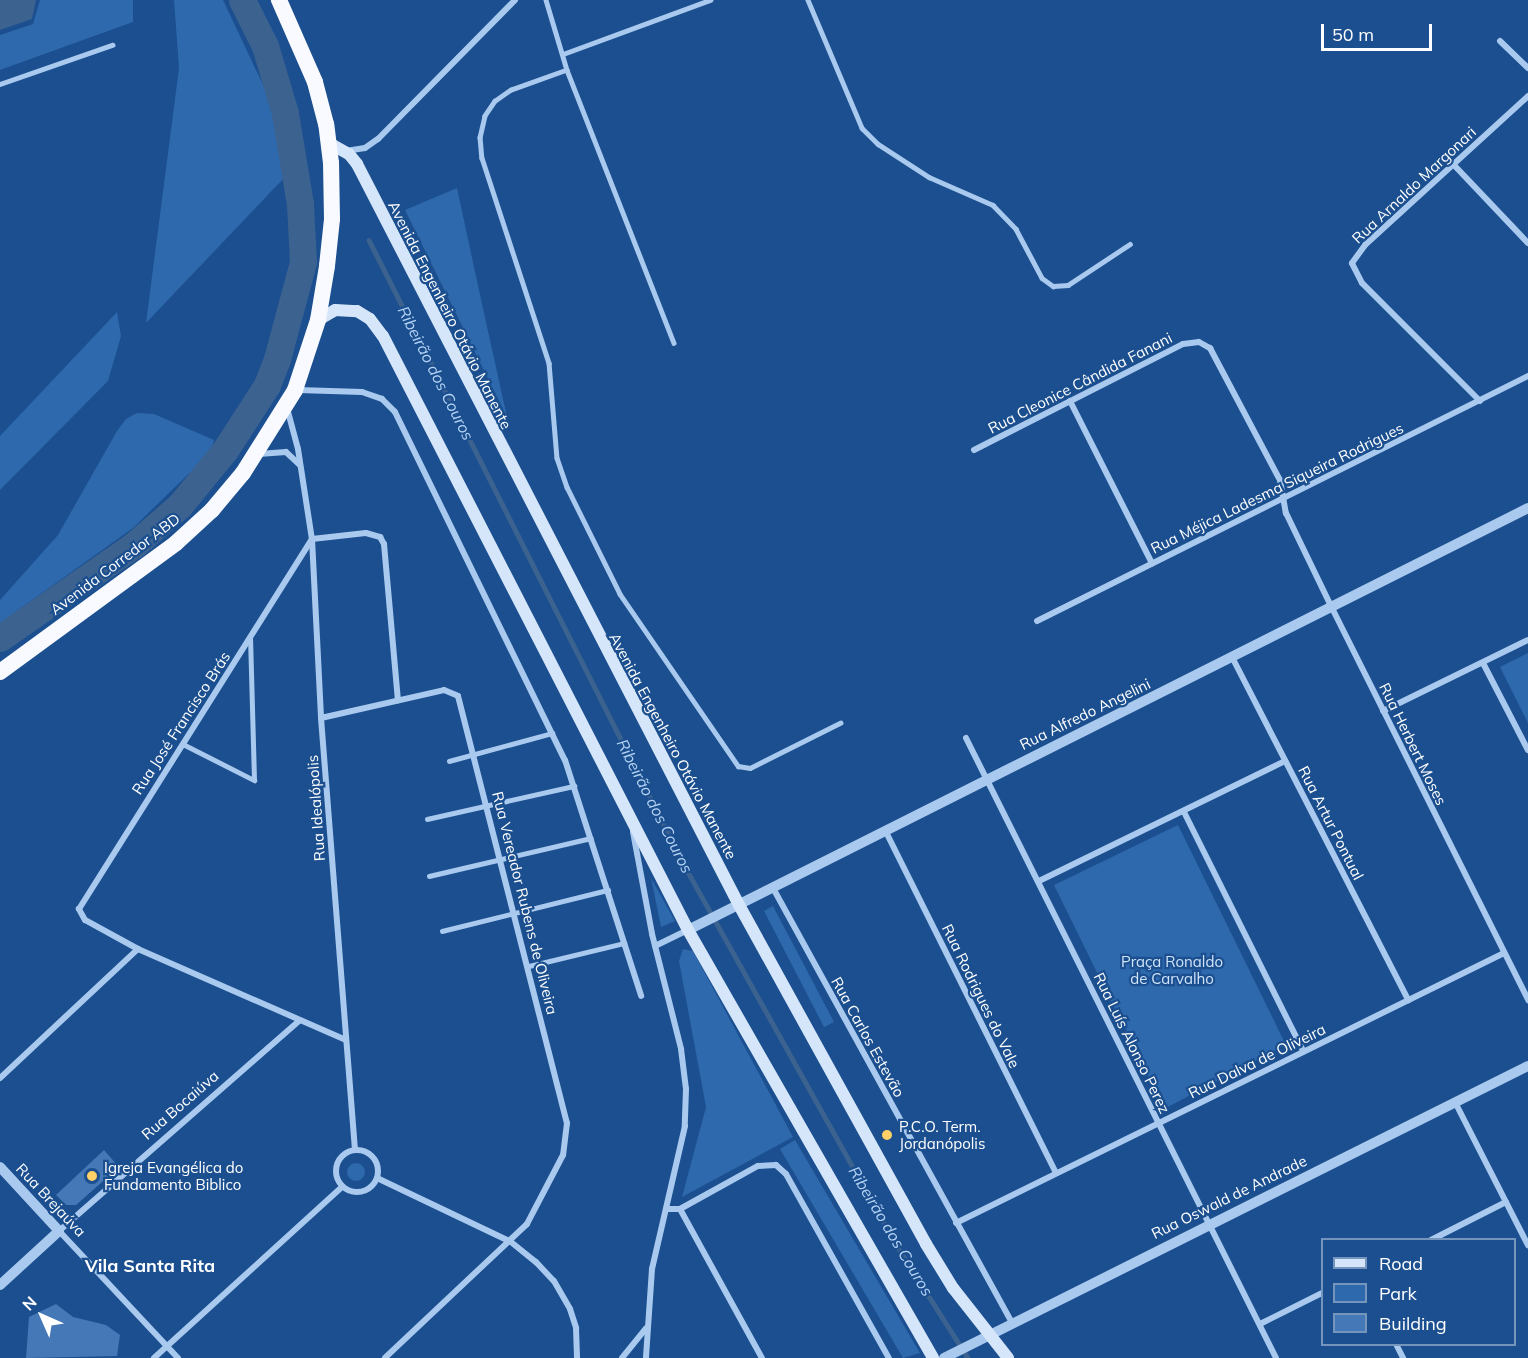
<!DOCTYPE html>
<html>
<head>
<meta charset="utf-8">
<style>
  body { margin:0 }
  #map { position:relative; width:1528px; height:1358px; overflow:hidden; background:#1b4f8f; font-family:Mulish,sans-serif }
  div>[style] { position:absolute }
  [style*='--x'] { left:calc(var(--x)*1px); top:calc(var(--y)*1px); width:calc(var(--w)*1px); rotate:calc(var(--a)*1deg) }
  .green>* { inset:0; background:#2e69ad }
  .round { border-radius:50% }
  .water>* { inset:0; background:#3c6290 }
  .stream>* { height:4.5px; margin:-2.25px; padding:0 2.25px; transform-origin:2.25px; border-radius:2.25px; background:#3c6290 }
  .river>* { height:27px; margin:-13.5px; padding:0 13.5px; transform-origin:13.5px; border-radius:13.5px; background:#3c6290 }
  .building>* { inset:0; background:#4478b7 }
  .service>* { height:4.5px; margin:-2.25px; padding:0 2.25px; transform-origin:2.25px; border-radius:2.25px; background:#a9c9ee }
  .minor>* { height:6px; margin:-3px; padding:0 3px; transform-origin:3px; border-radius:3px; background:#a9c9ee }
  .minor>.ring { margin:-3px; padding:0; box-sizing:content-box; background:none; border:6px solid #a9c9ee; border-radius:50% }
  .tertiary>* { height:10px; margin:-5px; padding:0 5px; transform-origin:5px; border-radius:5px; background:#a9c9ee }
  .secondary>* { height:12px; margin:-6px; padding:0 6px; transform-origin:6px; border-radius:6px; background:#d6e6fa }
  .trunk>* { height:16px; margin:-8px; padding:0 8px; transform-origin:8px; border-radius:8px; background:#f8faff }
  .dots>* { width:16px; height:16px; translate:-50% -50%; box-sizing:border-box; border:3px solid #1b4f8f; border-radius:50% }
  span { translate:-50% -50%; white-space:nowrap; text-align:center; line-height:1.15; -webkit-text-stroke:4.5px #1b4f8f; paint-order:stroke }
  .street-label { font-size:15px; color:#fff }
  .park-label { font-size:15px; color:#cfe3fa }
  .poi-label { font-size:15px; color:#fff }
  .left { translate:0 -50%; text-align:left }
  .water-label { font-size:16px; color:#b5d3f5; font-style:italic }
  .quarter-label { font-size:18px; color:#fff; font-weight:700 }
  .legend { position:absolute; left:1321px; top:1238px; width:195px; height:108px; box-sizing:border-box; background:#1b4f8f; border:2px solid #7695bc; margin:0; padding:8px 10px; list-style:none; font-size:18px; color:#fff }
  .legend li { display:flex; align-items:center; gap:12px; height:30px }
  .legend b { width:30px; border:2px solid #7695bc }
  .north { position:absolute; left:12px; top:1286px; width:60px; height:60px; -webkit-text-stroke:4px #1b4f8f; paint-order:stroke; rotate:315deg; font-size:16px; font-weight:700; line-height:24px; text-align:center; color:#fff }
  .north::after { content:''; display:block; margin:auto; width:21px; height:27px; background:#fff; clip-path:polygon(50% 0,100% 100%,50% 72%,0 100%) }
  .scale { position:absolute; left:1321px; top:24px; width:111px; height:27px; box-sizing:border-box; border:3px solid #fff; border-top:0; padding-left:8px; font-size:18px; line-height:21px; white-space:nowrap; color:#fff; -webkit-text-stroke:4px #1b4f8f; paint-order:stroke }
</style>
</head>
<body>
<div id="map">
  <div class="green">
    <i style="clip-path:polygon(40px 0,133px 0,133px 22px,0 70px,0 35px,33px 24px)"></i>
    <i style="clip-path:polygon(174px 0,223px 0,274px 108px,284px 178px,146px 323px,179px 68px)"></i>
    <i style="clip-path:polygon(457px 188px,482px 304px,507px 417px,405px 210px)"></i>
    <i style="clip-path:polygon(117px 312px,121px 336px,108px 381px,0 490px,0 436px)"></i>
    <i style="clip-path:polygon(137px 413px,154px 414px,214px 440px,210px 453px,133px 528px,0 623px,0 600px,58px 535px,117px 431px,126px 419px)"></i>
    <i style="clip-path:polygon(1528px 653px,1528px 723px,1500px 667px)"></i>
    <i style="clip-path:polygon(1178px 825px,1286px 1045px,1164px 1109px,1054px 885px)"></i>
    <i style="clip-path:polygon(651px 878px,675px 921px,661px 927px)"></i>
    <i style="clip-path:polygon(773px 906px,834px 1022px,824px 1027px,764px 911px)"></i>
    <i style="clip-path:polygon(683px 949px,693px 951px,793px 1137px,682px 1197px,706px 1107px,679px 961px)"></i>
    <i style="clip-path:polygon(795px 1140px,920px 1353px,903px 1358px,780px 1149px)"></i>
    <i class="round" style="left:347px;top:1163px;width:18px;height:18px"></i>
  </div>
  <div class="water">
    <i style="clip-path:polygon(0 0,36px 0,32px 19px,0 30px)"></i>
  </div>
  <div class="stream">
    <i style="--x:369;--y:240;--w:708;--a:63.22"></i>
    <i style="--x:688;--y:872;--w:428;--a:60.8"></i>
    <i style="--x:897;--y:1246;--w:133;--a:57.6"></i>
  </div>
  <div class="river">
    <i style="--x:0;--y:638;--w:163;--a:-34.8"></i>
    <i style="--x:134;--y:545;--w:61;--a:-41"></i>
    <i style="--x:180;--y:505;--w:71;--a:-50.7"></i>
    <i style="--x:225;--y:450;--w:77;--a:-57.1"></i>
    <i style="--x:267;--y:385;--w:28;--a:-69"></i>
    <i style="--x:277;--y:359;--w:100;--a:-75"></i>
    <i style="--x:303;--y:262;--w:58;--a:-93"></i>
    <i style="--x:300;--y:204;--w:92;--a:-99.4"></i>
    <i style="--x:285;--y:113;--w:70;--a:-106.6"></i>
    <i style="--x:265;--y:46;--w:51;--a:-116.6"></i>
  </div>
  <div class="building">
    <i style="clip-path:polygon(888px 1127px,893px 1138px,886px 1142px,880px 1133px)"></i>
    <i style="clip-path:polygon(104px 1150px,119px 1167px,76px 1205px,66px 1205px,56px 1195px)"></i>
    <i style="clip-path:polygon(56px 1304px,73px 1317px,106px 1325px,120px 1335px,117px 1356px,26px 1358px,29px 1317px)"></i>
  </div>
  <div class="service">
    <i style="--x:546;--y:0;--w:73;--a:73.3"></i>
    <i style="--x:567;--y:70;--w:293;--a:68.6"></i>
    <i style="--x:808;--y:0;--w:139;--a:67.1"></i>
    <i style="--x:862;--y:128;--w:23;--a:45"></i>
    <i style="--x:878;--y:144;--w:61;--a:32.9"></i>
    <i style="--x:929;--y:177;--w:70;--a:23.6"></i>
    <i style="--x:993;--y:205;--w:33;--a:46"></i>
    <i style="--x:1016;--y:229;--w:55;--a:62"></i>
    <i style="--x:1042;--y:278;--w:14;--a:36"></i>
    <i style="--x:1053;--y:286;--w:15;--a:-4"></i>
    <i style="--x:1068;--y:285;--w:74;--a:-33.5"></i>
    <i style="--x:563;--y:54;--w:157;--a:-20.2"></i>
    <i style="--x:567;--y:70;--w:59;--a:160.3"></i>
    <i style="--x:511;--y:90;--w:19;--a:145"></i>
    <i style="--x:495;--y:101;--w:18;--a:124"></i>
    <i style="--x:485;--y:116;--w:22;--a:103"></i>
    <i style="--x:480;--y:137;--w:21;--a:85"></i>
    <i style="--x:482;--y:158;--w:216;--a:71.9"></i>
    <i style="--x:549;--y:363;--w:95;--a:85.2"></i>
    <i style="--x:557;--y:458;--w:31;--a:71"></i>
    <i style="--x:567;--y:487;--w:119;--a:63.6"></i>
    <i style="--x:620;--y:594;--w:209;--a:55.5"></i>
    <i style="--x:738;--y:766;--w:12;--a:9"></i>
    <i style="--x:750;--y:768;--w:101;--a:-26.6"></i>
    <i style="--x:0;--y:84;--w:119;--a:-19.2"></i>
    <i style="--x:183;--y:744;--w:80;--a:26.9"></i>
    <i style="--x:254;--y:780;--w:142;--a:-91.6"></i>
    <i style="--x:449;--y:761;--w:107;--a:-15.2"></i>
    <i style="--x:427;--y:819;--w:151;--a:-12.7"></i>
    <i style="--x:429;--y:876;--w:166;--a:-13.2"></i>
    <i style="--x:442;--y:931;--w:171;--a:-13.9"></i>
    <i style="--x:529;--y:966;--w:98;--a:-13.6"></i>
  </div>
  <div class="minor">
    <i style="--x:1500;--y:41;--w:39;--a:44"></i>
    <i style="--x:346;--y:151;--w:19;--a:-9"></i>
    <i style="--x:365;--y:148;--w:16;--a:-35"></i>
    <i style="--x:378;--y:139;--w:195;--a:-45.4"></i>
    <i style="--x:1453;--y:164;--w:109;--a:46.5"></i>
    <i style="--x:298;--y:390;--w:64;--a:1.8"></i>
    <i style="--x:362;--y:392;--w:21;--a:19"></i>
    <i style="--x:382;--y:399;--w:18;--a:45"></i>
    <i style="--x:395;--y:412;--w:387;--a:64"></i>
    <i style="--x:565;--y:760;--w:248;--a:72.1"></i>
    <i style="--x:1070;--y:401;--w:182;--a:63.2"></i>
    <i style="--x:1480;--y:401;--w:167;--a:-135"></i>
    <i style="--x:1362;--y:283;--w:22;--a:-117"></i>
    <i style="--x:1352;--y:263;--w:22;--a:-54"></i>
    <i style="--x:1365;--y:245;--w:221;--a:-42.4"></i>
    <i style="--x:287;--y:408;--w:42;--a:75"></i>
    <i style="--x:298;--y:449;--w:91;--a:81.2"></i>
    <i style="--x:312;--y:539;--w:179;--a:87.1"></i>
    <i style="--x:321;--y:718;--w:433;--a:85.5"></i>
    <i style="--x:974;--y:450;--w:234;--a:-26.9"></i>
    <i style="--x:1183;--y:344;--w:16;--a:-7"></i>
    <i style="--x:1199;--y:342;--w:13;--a:29"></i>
    <i style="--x:1210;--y:348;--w:149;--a:62.1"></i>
    <i style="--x:1280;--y:480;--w:34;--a:80"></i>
    <i style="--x:1286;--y:513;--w:103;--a:64.2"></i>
    <i style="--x:1331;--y:606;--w:441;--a:63.4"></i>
    <i style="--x:259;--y:454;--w:27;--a:-4"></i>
    <i style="--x:286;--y:452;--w:19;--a:43"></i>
    <i style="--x:1037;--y:621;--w:549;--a:-26.52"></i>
    <i style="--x:1232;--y:657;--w:386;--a:62.8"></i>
    <i style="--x:1483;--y:663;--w:98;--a:62.7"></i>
    <i style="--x:1383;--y:711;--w:161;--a:-26.1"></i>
    <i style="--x:321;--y:718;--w:126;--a:-12.8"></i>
    <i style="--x:444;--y:690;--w:15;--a:23"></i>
    <i style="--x:458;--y:696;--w:441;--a:75.7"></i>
    <i style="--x:567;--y:1123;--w:32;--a:97"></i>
    <i style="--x:563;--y:1155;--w:78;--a:117.6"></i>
    <i style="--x:527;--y:1224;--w:195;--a:136.7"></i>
    <i style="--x:966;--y:738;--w:693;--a:63.43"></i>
    <i style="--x:1184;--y:812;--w:267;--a:63.5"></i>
    <i style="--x:885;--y:830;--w:383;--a:63.5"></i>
    <i style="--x:633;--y:832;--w:104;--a:79.4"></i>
    <i style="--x:652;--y:934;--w:119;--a:75.8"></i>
    <i style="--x:681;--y:1049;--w:40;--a:82.9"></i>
    <i style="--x:686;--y:1089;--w:37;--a:92"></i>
    <i style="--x:685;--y:1126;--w:147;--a:103"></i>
    <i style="--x:652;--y:1269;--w:89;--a:93.9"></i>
    <i style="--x:1039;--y:881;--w:274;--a:-26"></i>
    <i style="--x:773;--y:888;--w:496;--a:61.2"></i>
    <i style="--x:655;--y:946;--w:37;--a:-26"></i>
    <i style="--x:346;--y:1040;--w:227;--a:-156.4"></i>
    <i style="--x:138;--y:949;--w:60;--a:-151.3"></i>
    <i style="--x:85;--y:920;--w:13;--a:-119"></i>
    <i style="--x:79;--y:909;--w:437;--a:-57.8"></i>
    <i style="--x:312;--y:539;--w:54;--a:-6.3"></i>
    <i style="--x:366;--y:533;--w:15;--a:16"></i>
    <i style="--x:380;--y:537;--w:8;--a:60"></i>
    <i style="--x:384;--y:544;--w:157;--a:84.9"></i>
    <i style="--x:0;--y:1078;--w:189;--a:-43.1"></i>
    <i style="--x:1455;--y:1102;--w:161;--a:63"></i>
    <i class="ring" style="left:336px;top:1150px;width:36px;height:36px"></i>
    <i style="--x:377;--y:1178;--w:148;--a:25.5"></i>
    <i style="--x:511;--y:1242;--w:32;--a:39"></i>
    <i style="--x:536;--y:1262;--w:26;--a:47"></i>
    <i style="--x:554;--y:1281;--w:32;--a:60"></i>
    <i style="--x:570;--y:1309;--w:20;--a:72"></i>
    <i style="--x:576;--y:1328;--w:30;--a:88"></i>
    <i style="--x:666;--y:1209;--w:14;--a:0"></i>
    <i style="--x:680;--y:1209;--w:89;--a:-28.9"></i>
    <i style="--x:758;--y:1166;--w:18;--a:-3"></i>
    <i style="--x:776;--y:1165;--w:13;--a:42"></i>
    <i style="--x:786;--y:1174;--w:211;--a:60.8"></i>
    <i style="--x:680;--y:1209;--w:170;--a:61.2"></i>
    <i style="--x:956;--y:1223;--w:611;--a:-26.23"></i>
    <i style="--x:1431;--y:1240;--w:84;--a:-26.9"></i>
    <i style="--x:1260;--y:1324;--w:69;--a:-26.6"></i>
    <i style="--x:1396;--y:1344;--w:16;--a:63"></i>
    <i style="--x:154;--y:1358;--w:254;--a:-42.3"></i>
    <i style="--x:178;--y:1358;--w:174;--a:-133.1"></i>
    <i style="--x:59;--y:1231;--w:320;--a:-41.2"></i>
    <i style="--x:622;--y:1358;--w:38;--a:-51"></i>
  </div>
  <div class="tertiary">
    <i style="--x:688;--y:930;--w:940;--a:-26.67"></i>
    <i style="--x:0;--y:1167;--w:87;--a:47.3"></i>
    <i style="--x:59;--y:1231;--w:80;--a:137.5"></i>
    <i style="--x:944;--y:1358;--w:653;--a:-26.57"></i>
  </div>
  <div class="secondary">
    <i style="--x:329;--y:143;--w:23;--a:29"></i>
    <i style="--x:349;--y:154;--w:13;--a:51"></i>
    <i style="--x:357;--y:164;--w:834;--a:62.73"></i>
    <i style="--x:739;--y:905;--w:387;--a:61.1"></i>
    <i style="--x:926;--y:1244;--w:52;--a:58.5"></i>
    <i style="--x:953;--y:1288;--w:89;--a:51.8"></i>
    <i style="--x:318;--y:320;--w:20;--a:-30"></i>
    <i style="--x:335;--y:310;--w:22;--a:3"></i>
    <i style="--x:357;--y:311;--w:15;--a:32"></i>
    <i style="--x:370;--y:319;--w:21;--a:53"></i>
    <i style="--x:383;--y:336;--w:668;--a:62.82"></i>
    <i style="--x:688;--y:930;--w:493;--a:60.2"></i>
  </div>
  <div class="trunk">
    <i style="--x:0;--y:672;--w:218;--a:-36.2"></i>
    <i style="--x:176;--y:543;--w:49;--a:-42.5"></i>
    <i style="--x:212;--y:510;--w:48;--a:-50"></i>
    <i style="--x:243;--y:473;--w:98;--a:-57.9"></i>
    <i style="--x:295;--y:390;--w:74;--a:-71.8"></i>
    <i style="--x:318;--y:320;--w:55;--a:-80.5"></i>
    <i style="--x:327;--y:266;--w:47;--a:-83.9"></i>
    <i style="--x:332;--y:219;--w:56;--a:-91"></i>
    <i style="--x:331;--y:163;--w:39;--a:-97"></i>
    <i style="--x:326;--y:124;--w:43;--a:-104.7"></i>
    <i style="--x:315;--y:82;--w:90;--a:-113.7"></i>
  </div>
  <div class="dots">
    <i style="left:887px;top:1135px;background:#ffd166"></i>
    <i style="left:92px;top:1176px;background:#ffd166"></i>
  </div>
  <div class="street-label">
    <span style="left:1414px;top:185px;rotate:-43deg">Rua Arnaldo Margonari</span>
    <span style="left:450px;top:315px;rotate:63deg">Avenida Engenheiro Otávio Manente</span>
    <span style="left:1080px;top:383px;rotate:-27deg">Rua Cleonice Cândida Fanani</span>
    <span style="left:1277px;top:488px;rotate:-26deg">Rua Méjica Ladesma Siqueira Rodrigues</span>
    <span style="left:115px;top:564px;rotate:-37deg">Avenida Corredor ABD</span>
    <span style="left:1085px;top:714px;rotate:-26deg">Rua Alfredo Angelini</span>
    <span style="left:181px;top:723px;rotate:-57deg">Rua José Francisco Brás</span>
    <span style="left:1413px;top:744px;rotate:64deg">Rua Herbert Moses</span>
    <span style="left:673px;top:746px;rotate:62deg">Avenida Engenheiro Otávio Manente</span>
    <span style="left:316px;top:808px;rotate:-94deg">Rua Idealópolis</span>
    <span style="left:1331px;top:823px;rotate:63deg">Rua Artur Pontual</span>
    <span style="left:525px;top:903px;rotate:76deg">Rua Vereador Rubens de Oliveira</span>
    <span style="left:981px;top:996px;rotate:64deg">Rua Rodrigues do Vale</span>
    <span style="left:868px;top:1037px;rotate:61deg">Rua Carlos Estevão</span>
    <span style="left:1132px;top:1043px;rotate:64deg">Rua Luís Alonso Perez</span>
    <span style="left:1257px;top:1061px;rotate:-26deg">Rua Dalva de Oliveira</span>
    <span style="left:180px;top:1105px;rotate:-41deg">Rua Bocaiúva</span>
    <span style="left:1229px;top:1197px;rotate:-26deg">Rua Oswald de Andrade</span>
    <span style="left:51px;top:1200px;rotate:47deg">Rua Brejaúva</span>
  </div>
  <div class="park-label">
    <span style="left:1172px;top:970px">Praça Ronaldo<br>de Carvalho</span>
  </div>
  <div class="poi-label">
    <span class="left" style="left:899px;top:1135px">P.C.O. Term.<br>Jordanópolis</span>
    <span class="left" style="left:104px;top:1176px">Igreja Evangélica do<br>Fundamento Biblico</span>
  </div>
  <div class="water-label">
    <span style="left:436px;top:373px;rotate:63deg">Ribeirão dos Couros</span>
    <span style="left:655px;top:806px;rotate:63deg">Ribeirão dos Couros</span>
    <span style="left:891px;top:1231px;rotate:59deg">Ribeirão dos Couros</span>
  </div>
  <div class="quarter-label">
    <span style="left:150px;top:1266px">Vila Santa Rita</span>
  </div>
  <ul class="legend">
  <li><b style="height:8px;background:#d6e6fa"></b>Road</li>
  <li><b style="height:16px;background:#2e69ad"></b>Park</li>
  <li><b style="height:16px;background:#4478b7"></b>Building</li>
  </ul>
  <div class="north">N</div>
  <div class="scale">50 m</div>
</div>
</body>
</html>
